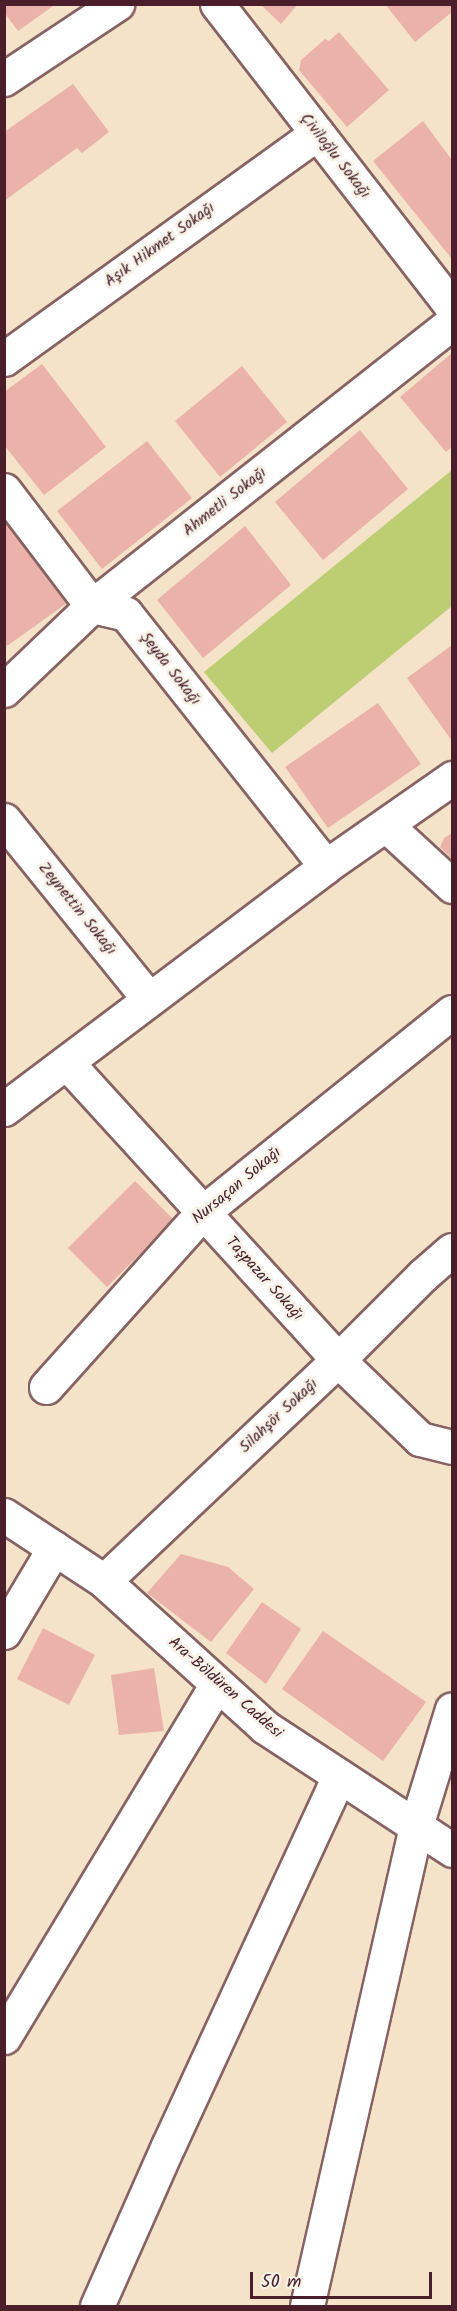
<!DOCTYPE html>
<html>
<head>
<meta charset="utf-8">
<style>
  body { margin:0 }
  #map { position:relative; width:457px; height:2311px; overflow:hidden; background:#f4e2c9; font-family:Kalam,sans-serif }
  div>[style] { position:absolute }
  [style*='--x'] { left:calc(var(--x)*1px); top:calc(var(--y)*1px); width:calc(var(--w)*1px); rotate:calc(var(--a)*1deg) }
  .green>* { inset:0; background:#bcce71 }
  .building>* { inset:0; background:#ebb2aa }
  .roads { filter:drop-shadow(2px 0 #866362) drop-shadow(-2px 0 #866362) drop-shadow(0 2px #866362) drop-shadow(0 -2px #866362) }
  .minor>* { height:33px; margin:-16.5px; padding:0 16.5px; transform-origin:16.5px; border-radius:16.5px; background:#fff }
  span { translate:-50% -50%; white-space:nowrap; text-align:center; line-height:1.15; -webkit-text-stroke:6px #f7f3e8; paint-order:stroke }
  .street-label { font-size:16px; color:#4a1f2b }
  .frame { position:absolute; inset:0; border:6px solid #4a1f2b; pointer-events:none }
  .scale { position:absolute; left:250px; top:2272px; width:182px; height:27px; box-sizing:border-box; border:3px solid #4a1f2b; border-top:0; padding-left:8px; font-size:18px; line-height:21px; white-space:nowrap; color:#4a1f2b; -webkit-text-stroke:4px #f7f3e8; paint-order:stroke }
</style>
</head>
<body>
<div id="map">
  <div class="green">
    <i style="clip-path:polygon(452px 470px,452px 606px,272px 753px,204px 672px)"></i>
  </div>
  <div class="building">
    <i style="clip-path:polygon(4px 4px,56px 4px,18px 31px,4px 12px)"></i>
    <i style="clip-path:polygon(260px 4px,298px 4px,281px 24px)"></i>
    <i style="clip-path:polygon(385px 4px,451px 4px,452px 12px,415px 42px)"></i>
    <i style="clip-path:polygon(339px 32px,389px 90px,347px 127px,299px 70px,301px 60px,325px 39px,329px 41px)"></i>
    <i style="clip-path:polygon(73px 84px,109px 132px,82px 153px,77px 148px,4px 201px,4px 132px)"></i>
    <i style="clip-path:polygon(423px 121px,452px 160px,452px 259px,373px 161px)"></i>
    <i style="clip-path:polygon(452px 353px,452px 447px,446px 452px,400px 397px)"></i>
    <i style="clip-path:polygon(42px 364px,106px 447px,44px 495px,4px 445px,4px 392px)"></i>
    <i style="clip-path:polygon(242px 366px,287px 422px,220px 477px,175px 421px)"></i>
    <i style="clip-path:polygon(360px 430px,408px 489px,323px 560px,275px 502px)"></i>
    <i style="clip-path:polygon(147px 441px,192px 498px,102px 569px,57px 511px)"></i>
    <i style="clip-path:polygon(6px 522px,67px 603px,7px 646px,4px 642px)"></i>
    <i style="clip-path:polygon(245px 526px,291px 585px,203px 658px,157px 600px)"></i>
    <i style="clip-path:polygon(452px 645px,452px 741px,407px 678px)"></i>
    <i style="clip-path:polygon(378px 703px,421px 764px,328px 828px,285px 767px)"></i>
    <i style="clip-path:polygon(452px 833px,452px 859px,440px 847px,444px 838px)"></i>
    <i style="clip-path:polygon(135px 1181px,174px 1220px,107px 1287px,68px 1248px)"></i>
    <i style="clip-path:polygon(181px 1554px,228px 1567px,254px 1589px,211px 1642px,147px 1593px)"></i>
    <i style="clip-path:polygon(262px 1602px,301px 1629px,266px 1684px,226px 1653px)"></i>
    <i style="clip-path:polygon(43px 1628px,95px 1655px,69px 1705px,17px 1679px)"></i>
    <i style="clip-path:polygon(323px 1631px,426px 1702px,383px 1761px,282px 1689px)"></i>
    <i style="clip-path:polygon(154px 1668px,164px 1731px,119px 1735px,111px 1675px)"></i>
  </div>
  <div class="roads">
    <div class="minor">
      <i style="--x:217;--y:4;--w:383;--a:52.2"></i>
      <i style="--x:4;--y:79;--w:136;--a:-33.6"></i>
      <i style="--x:4;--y:359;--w:386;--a:-35.8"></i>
      <i style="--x:4;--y:490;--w:146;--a:52.8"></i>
      <i style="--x:92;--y:606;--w:35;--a:13"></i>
      <i style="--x:126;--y:614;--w:322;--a:51.6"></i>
      <i style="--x:4;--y:690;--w:122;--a:-43.7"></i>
      <i style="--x:92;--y:606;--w:458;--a:-38.2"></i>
      <i style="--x:4;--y:820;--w:230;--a:51"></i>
      <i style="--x:386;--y:825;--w:90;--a:42.7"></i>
      <i style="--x:67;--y:1063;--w:402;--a:47.6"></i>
      <i style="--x:338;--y:1360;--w:114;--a:43.9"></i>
      <i style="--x:420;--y:1439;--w:33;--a:14"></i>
      <i style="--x:4;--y:1109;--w:403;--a:-37"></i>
      <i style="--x:326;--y:866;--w:154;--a:-34.9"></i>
      <i style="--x:46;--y:1387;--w:235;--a:-48.1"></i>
      <i style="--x:203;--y:1212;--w:319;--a:-38.8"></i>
      <i style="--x:4;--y:1515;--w:120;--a:33.4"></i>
      <i style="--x:104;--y:1581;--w:217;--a:42.2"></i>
      <i style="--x:265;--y:1727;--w:224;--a:33.3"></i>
      <i style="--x:104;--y:1581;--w:322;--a:-43.4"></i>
      <i style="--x:338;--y:1360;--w:120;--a:-45"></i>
      <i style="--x:423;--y:1275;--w:38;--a:-41"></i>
      <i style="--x:4;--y:1632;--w:98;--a:-59.2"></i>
      <i style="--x:4;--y:2037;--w:412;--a:-58.9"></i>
      <i style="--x:97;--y:2306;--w:175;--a:-66.1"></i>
      <i style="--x:168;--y:2146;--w:408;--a:-65.2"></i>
      <i style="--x:307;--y:2306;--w:492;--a:-77.2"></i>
      <i style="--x:416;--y:1826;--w:122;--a:-72.9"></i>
    </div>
  </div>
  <div class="street-label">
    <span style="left:335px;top:156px;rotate:52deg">Çiviloğlu Sokağı</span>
    <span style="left:160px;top:245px;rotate:-36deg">Aşık Hikmet Sokağı</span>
    <span style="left:225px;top:502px;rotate:-38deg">Ahmetli Sokağı</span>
    <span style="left:170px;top:669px;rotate:52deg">Şeyda Sokağı</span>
    <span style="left:77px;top:909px;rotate:51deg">Zeynettin Sokağı</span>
    <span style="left:237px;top:1186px;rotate:-40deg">Nursaçan Sokağı</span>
    <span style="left:264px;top:1279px;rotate:48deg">Taşpazar Sokağı</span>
    <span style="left:279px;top:1416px;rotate:-43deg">Silahşör Sokağı</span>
    <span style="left:225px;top:1688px;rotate:41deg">Ara-Böldüren Caddesi</span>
  </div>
  <div class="frame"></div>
  <div class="scale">50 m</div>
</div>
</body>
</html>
